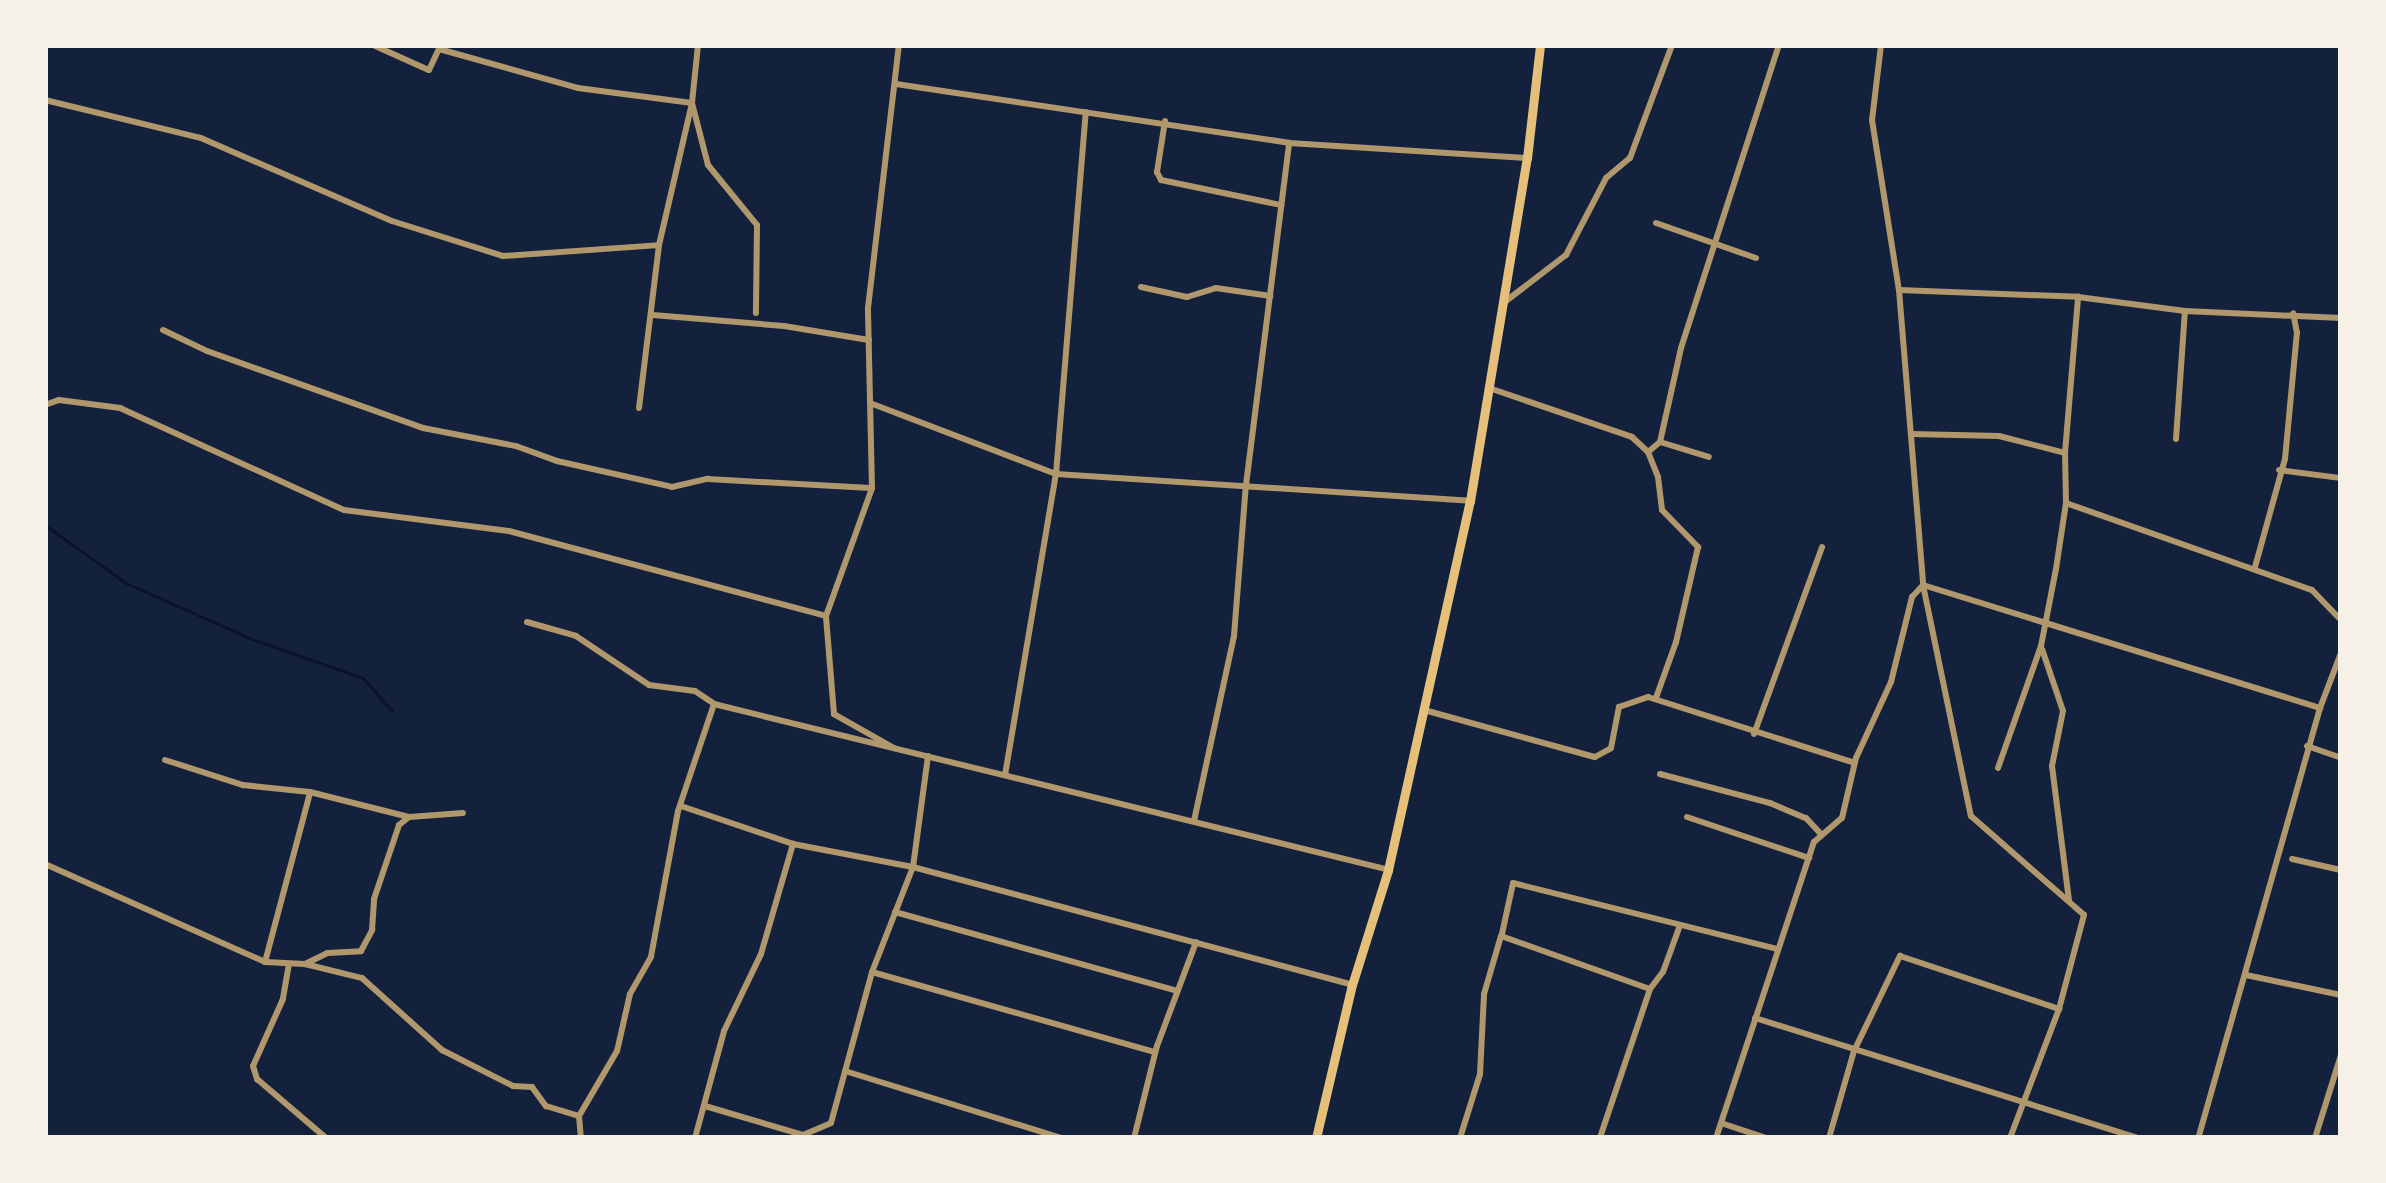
<!DOCTYPE html>
<html>
<head>
<meta charset="utf-8">
<style>
  body { margin:0 }
  #map { position:relative; width:2386px; height:1183px; overflow:hidden; background:#14213d; font-family:"Public Sans",sans-serif }
  div>[style] { position:absolute }
  [style*='--x'] { left:calc(var(--x)*1px); top:calc(var(--y)*1px); width:calc(var(--w)*1px); rotate:calc(var(--a)*1deg) }
  .stream>* { height:3px; margin:-1.5px; padding:0 1.5px; transform-origin:1.5px; border-radius:1.5px; background:#0b132b }
  .minor>* { height:6px; margin:-3px; padding:0 3px; transform-origin:3px; border-radius:3px; background:#b1986c }
  .trunk>* { height:9px; margin:-4.5px; padding:0 4.5px; transform-origin:4.5px; border-radius:4.5px; background:#e5c07b }
  span { translate:-50% -50%; white-space:nowrap; text-align:center; line-height:1.15; -webkit-text-stroke:9px #f6f1e7; paint-order:stroke }
  .frame { position:absolute; inset:0; border:48px solid #f6f1e7; pointer-events:none }
</style>
</head>
<body>
<div id="map">
  <div class="stream">
    <i style="--x:45;--y:525;--w:100;--a:35.6"></i>
    <i style="--x:126;--y:583;--w:138;--a:24"></i>
    <i style="--x:252;--y:639;--w:118;--a:19.4"></i>
    <i style="--x:363;--y:678;--w:44;--a:48.7"></i>
  </div>
  <div class="minor">
    <i style="--x:373;--y:45;--w:61;--a:24.1"></i>
    <i style="--x:429;--y:70;--w:23;--a:-65"></i>
    <i style="--x:439;--y:49;--w:144;--a:15.7"></i>
    <i style="--x:578;--y:88;--w:115;--a:7.5"></i>
    <i style="--x:692;--y:103;--w:64;--a:75.5"></i>
    <i style="--x:708;--y:165;--w:77;--a:50.8"></i>
    <i style="--x:757;--y:225;--w:88;--a:90.7"></i>
    <i style="--x:1881;--y:45;--w:76;--a:96.8"></i>
    <i style="--x:1872;--y:120;--w:172;--a:81"></i>
    <i style="--x:1899;--y:290;--w:296;--a:85.3"></i>
    <i style="--x:1923;--y:585;--w:236;--a:78.3"></i>
    <i style="--x:1971;--y:816;--w:150;--a:41.2"></i>
    <i style="--x:2084;--y:915;--w:97;--a:104.9"></i>
    <i style="--x:2059;--y:1009;--w:138;--a:110.8"></i>
    <i style="--x:896;--y:84;--w:397;--a:8.5"></i>
    <i style="--x:1289;--y:143;--w:238;--a:3.6"></i>
    <i style="--x:45;--y:100;--w:161;--a:13.7"></i>
    <i style="--x:201;--y:138;--w:208;--a:23.5"></i>
    <i style="--x:392;--y:221;--w:116;--a:17.5"></i>
    <i style="--x:503;--y:256;--w:156;--a:-4"></i>
    <i style="--x:1165;--y:121;--w:52;--a:98.9"></i>
    <i style="--x:1157;--y:172;--w:9;--a:63"></i>
    <i style="--x:1161;--y:180;--w:123;--a:11.8"></i>
    <i style="--x:1656;--y:223;--w:106;--a:19.3"></i>
    <i style="--x:1141;--y:287;--w:47;--a:12.3"></i>
    <i style="--x:1187;--y:297;--w:30;--a:-17"></i>
    <i style="--x:1216;--y:288;--w:55;--a:8.4"></i>
    <i style="--x:1899;--y:290;--w:179;--a:2.2"></i>
    <i style="--x:2078;--y:297;--w:108;--a:7.5"></i>
    <i style="--x:2185;--y:311;--w:156;--a:2.6"></i>
    <i style="--x:1506;--y:301;--w:76;--a:-37.5"></i>
    <i style="--x:1566;--y:255;--w:87;--a:-62.5"></i>
    <i style="--x:1606;--y:178;--w:31;--a:-40"></i>
    <i style="--x:1630;--y:158;--w:121;--a:-69.6"></i>
    <i style="--x:653;--y:315;--w:131;--a:4.8"></i>
    <i style="--x:784;--y:326;--w:86;--a:9.4"></i>
    <i style="--x:163;--y:330;--w:49;--a:25.5"></i>
    <i style="--x:207;--y:351;--w:229;--a:19.6"></i>
    <i style="--x:423;--y:428;--w:95;--a:11"></i>
    <i style="--x:516;--y:446;--w:44;--a:20.1"></i>
    <i style="--x:557;--y:461;--w:118;--a:12.7"></i>
    <i style="--x:672;--y:487;--w:37;--a:-13"></i>
    <i style="--x:708;--y:479;--w:163;--a:3.2"></i>
    <i style="--x:1489;--y:388;--w:151;--a:18.9"></i>
    <i style="--x:1632;--y:437;--w:22;--a:43"></i>
    <i style="--x:1648;--y:452;--w:27;--a:68"></i>
    <i style="--x:1658;--y:477;--w:33;--a:83"></i>
    <i style="--x:1662;--y:510;--w:52;--a:45.8"></i>
    <i style="--x:1698;--y:547;--w:98;--a:103"></i>
    <i style="--x:1676;--y:642;--w:59;--a:109.7"></i>
    <i style="--x:870;--y:403;--w:199;--a:20.9"></i>
    <i style="--x:1056;--y:474;--w:415;--a:3.7"></i>
    <i style="--x:45;--y:405;--w:15;--a:-20"></i>
    <i style="--x:59;--y:400;--w:62;--a:7.5"></i>
    <i style="--x:120;--y:408;--w:246;--a:24.5"></i>
    <i style="--x:344;--y:510;--w:166;--a:7.3"></i>
    <i style="--x:509;--y:531;--w:328;--a:15"></i>
    <i style="--x:639;--y:408;--w:164;--a:-83"></i>
    <i style="--x:659;--y:245;--w:146;--a:-76.9"></i>
    <i style="--x:692;--y:103;--w:58;--a:-84.1"></i>
    <i style="--x:1911;--y:434;--w:88;--a:1.3"></i>
    <i style="--x:1999;--y:436;--w:68;--a:14.4"></i>
    <i style="--x:2176;--y:439;--w:128;--a:-86"></i>
    <i style="--x:1660;--y:442;--w:51;--a:17"></i>
    <i style="--x:1648;--y:452;--w:16;--a:-40"></i>
    <i style="--x:1660;--y:442;--w:96;--a:-77.4"></i>
    <i style="--x:1681;--y:348;--w:318;--a:-72.1"></i>
    <i style="--x:2279;--y:470;--w:63;--a:7.4"></i>
    <i style="--x:2066;--y:503;--w:261;--a:19.5"></i>
    <i style="--x:2312;--y:590;--w:42;--a:46"></i>
    <i style="--x:2255;--y:567;--w:112;--a:-74.5"></i>
    <i style="--x:2285;--y:459;--w:127;--a:-84.6"></i>
    <i style="--x:2297;--y:333;--w:20;--a:-101"></i>
    <i style="--x:1923;--y:585;--w:416;--a:17.2"></i>
    <i style="--x:2320;--y:708;--w:447;--a:105.8"></i>
    <i style="--x:527;--y:622;--w:51;--a:15.9"></i>
    <i style="--x:576;--y:636;--w:88;--a:33.9"></i>
    <i style="--x:649;--y:685;--w:46;--a:7.4"></i>
    <i style="--x:695;--y:691;--w:23;--a:34"></i>
    <i style="--x:714;--y:704;--w:113;--a:108.6"></i>
    <i style="--x:678;--y:811;--w:148;--a:100.5"></i>
    <i style="--x:651;--y:957;--w:43;--a:119.6"></i>
    <i style="--x:630;--y:994;--w:58;--a:102.8"></i>
    <i style="--x:617;--y:1051;--w:75;--a:120.3"></i>
    <i style="--x:2042;--y:649;--w:65;--a:71.3"></i>
    <i style="--x:2063;--y:711;--w:56;--a:101.3"></i>
    <i style="--x:2052;--y:766;--w:135;--a:82.8"></i>
    <i style="--x:714;--y:704;--w:692;--a:13.8"></i>
    <i style="--x:2320;--y:708;--w:59;--a:-69.1"></i>
    <i style="--x:1424;--y:710;--w:177;--a:15.4"></i>
    <i style="--x:1595;--y:757;--w:18;--a:-29"></i>
    <i style="--x:1611;--y:748;--w:42;--a:-79"></i>
    <i style="--x:1619;--y:707;--w:31;--a:-19"></i>
    <i style="--x:1648;--y:697;--w:217;--a:17.7"></i>
    <i style="--x:1754;--y:734;--w:199;--a:-70"></i>
    <i style="--x:2307;--y:746;--w:36;--a:19"></i>
    <i style="--x:894;--y:748;--w:69;--a:-150.5"></i>
    <i style="--x:834;--y:714;--w:98;--a:-94.7"></i>
    <i style="--x:826;--y:616;--w:136;--a:-70.2"></i>
    <i style="--x:872;--y:488;--w:180;--a:-91.3"></i>
    <i style="--x:868;--y:308;--w:265;--a:-83.3"></i>
    <i style="--x:165;--y:760;--w:82;--a:17.8"></i>
    <i style="--x:243;--y:785;--w:67;--a:6"></i>
    <i style="--x:310;--y:792;--w:102;--a:14.2"></i>
    <i style="--x:1998;--y:768;--w:129;--a:-70.6"></i>
    <i style="--x:2041;--y:646;--w:78;--a:-79"></i>
    <i style="--x:2056;--y:569;--w:67;--a:-81.4"></i>
    <i style="--x:2066;--y:503;--w:50;--a:-91.1"></i>
    <i style="--x:2065;--y:453;--w:157;--a:-85.2"></i>
    <i style="--x:1660;--y:774;--w:114;--a:14.8"></i>
    <i style="--x:1770;--y:803;--w:39;--a:23"></i>
    <i style="--x:1806;--y:818;--w:22;--a:47"></i>
    <i style="--x:1005;--y:775;--w:305;--a:-80.4"></i>
    <i style="--x:1056;--y:474;--w:363;--a:-85.3"></i>
    <i style="--x:681;--y:806;--w:118;--a:18.7"></i>
    <i style="--x:793;--y:844;--w:122;--a:10.9"></i>
    <i style="--x:913;--y:867;--w:455;--a:15"></i>
    <i style="--x:1687;--y:817;--w:129;--a:18.6"></i>
    <i style="--x:1194;--y:821;--w:189;--a:-77.8"></i>
    <i style="--x:1234;--y:636;--w:151;--a:-85.5"></i>
    <i style="--x:1246;--y:485;--w:345;--a:-82.8"></i>
    <i style="--x:2292;--y:859;--w:50;--a:12.7"></i>
    <i style="--x:45;--y:864;--w:241;--a:24"></i>
    <i style="--x:265;--y:962;--w:40;--a:2.9"></i>
    <i style="--x:305;--y:964;--w:59;--a:13.8"></i>
    <i style="--x:362;--y:978;--w:108;--a:42"></i>
    <i style="--x:442;--y:1050;--w:80;--a:26.9"></i>
    <i style="--x:513;--y:1086;--w:19;--a:3"></i>
    <i style="--x:532;--y:1087;--w:24;--a:54"></i>
    <i style="--x:546;--y:1106;--w:34;--a:17"></i>
    <i style="--x:579;--y:1116;--w:22;--a:85"></i>
    <i style="--x:895;--y:912;--w:293;--a:15.6"></i>
    <i style="--x:1502;--y:934;--w:52;--a:-77.8"></i>
    <i style="--x:1513;--y:883;--w:273;--a:14"></i>
    <i style="--x:265;--y:962;--w:175;--a:-75.1"></i>
    <i style="--x:289;--y:964;--w:36;--a:100"></i>
    <i style="--x:283;--y:999;--w:73;--a:114.1"></i>
    <i style="--x:253;--y:1066;--w:14;--a:73"></i>
    <i style="--x:257;--y:1079;--w:91;--a:40.5"></i>
    <i style="--x:305;--y:964;--w:25;--a:-26"></i>
    <i style="--x:328;--y:953;--w:33;--a:-3"></i>
    <i style="--x:361;--y:951;--w:24;--a:-62"></i>
    <i style="--x:372;--y:930;--w:31;--a:-86"></i>
    <i style="--x:374;--y:899;--w:78;--a:-71.3"></i>
    <i style="--x:399;--y:825;--w:13;--a:-39"></i>
    <i style="--x:409;--y:817;--w:54;--a:-4.2"></i>
    <i style="--x:872;--y:972;--w:294;--a:15.8"></i>
    <i style="--x:2246;--y:975;--w:97;--a:11.9"></i>
    <i style="--x:1650;--y:989;--w:21;--a:-53"></i>
    <i style="--x:1663;--y:972;--w:47;--a:-70"></i>
    <i style="--x:1755;--y:1018;--w:400;--a:17.4"></i>
    <i style="--x:845;--y:1071;--w:226;--a:17.2"></i>
    <i style="--x:705;--y:1106;--w:102;--a:16.5"></i>
    <i style="--x:803;--y:1135;--w:30;--a:-23"></i>
    <i style="--x:831;--y:1123;--w:156;--a:-74.8"></i>
    <i style="--x:872;--y:972;--w:113;--a:-68.7"></i>
    <i style="--x:913;--y:867;--w:112;--a:-82.3"></i>
    <i style="--x:1721;--y:1123;--w:47;--a:18.4"></i>
    <i style="--x:695;--y:1138;--w:111;--a:-74.8"></i>
    <i style="--x:724;--y:1031;--w:85;--a:-64.3"></i>
    <i style="--x:761;--y:954;--w:115;--a:-73.8"></i>
    <i style="--x:1134;--y:1138;--w:95;--a:-76"></i>
    <i style="--x:1157;--y:1046;--w:111;--a:-69.4"></i>
    <i style="--x:1460;--y:1138;--w:67;--a:-72.6"></i>
    <i style="--x:1480;--y:1074;--w:80;--a:-87.1"></i>
    <i style="--x:1484;--y:994;--w:60;--a:-73.7"></i>
    <i style="--x:1501;--y:936;--w:158;--a:19.6"></i>
    <i style="--x:1650;--y:989;--w:157;--a:108.6"></i>
    <i style="--x:1716;--y:1138;--w:312;--a:-71.7"></i>
    <i style="--x:1814;--y:842;--w:37;--a:-41"></i>
    <i style="--x:1842;--y:818;--w:62;--a:-76.9"></i>
    <i style="--x:1856;--y:758;--w:84;--a:-65.3"></i>
    <i style="--x:1891;--y:682;--w:88;--a:-76.1"></i>
    <i style="--x:1912;--y:597;--w:16;--a:-47"></i>
    <i style="--x:1829;--y:1138;--w:91;--a:-74"></i>
    <i style="--x:1854;--y:1051;--w:106;--a:-64.2"></i>
    <i style="--x:1900;--y:956;--w:168;--a:18.4"></i>
    <i style="--x:2315;--y:1138;--w:87;--a:-72.6"></i>
  </div>
  <div class="trunk">
    <i style="--x:1316;--y:1138;--w:157;--a:-76.8"></i>
    <i style="--x:1352;--y:985;--w:121;--a:-72.6"></i>
    <i style="--x:1388;--y:870;--w:378;--a:-77.5"></i>
    <i style="--x:1470;--y:501;--w:348;--a:-80.6"></i>
    <i style="--x:1527;--y:158;--w:114;--a:-83.4"></i>
  </div>
  <div class="frame"></div>
</div>
</body>
</html>
